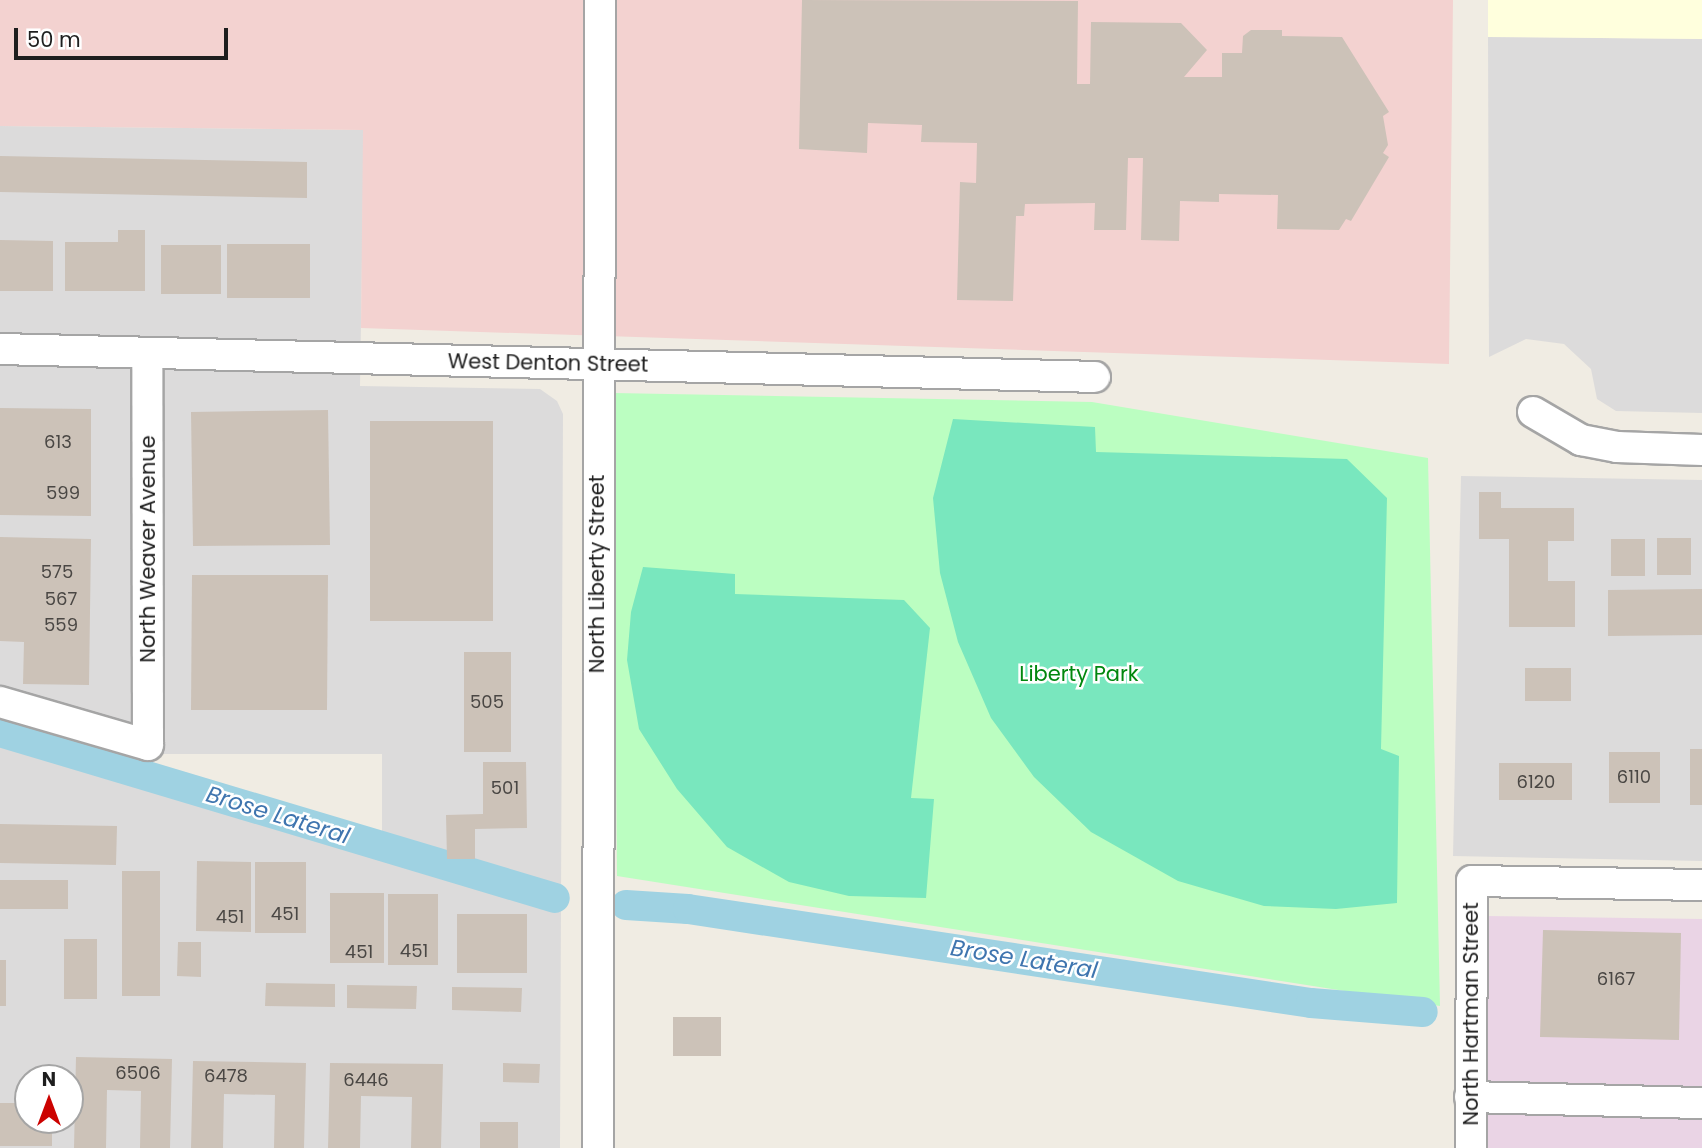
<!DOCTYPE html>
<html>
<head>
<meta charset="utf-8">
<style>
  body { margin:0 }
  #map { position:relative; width:1702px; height:1148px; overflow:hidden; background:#f0ece3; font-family:Poppins,sans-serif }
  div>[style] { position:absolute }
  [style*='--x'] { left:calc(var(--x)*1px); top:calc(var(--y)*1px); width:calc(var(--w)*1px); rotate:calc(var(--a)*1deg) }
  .residential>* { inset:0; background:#dcdbdb }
  .commercial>* { inset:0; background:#f3d2d0 }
  .industrial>* { inset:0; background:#ead4e5 }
  .education>* { inset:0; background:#ffd }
  .park>* { inset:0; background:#bbfec1 }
  .pitch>* { inset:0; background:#79e7be }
  .canal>* { height:30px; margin:-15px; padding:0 15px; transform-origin:15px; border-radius:15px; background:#9fd2e2 }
  .building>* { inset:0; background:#ccc2b8 }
  .roads { filter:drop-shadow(2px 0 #a5a5a5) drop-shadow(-2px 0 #a5a5a5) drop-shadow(0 2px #a5a5a5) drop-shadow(0 -2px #a5a5a5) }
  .street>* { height:30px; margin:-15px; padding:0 15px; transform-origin:15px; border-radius:15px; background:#fff }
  span { translate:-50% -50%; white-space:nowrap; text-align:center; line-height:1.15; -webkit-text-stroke:5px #fff; paint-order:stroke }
  .number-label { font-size:18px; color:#4a4744 }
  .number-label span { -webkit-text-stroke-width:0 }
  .street-label { font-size:21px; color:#1e1e1e }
  .park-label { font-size:21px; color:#01870e }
  .water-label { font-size:23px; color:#3f75af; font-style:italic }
  .north { position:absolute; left:14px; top:1064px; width:70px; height:70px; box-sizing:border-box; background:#fff; border:2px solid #a5a5a5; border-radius:50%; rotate:0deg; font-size:19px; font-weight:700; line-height:28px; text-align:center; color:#1e1e1e }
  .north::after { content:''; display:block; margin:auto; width:24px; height:32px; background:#cc0200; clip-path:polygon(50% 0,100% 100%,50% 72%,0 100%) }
  .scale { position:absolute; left:14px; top:28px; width:214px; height:32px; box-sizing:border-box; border:4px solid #1e1e1e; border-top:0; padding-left:9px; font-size:21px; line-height:24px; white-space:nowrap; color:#1e1e1e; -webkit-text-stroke:5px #fff; paint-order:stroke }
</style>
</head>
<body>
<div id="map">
  <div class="residential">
    <i style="clip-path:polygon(1488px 37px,1702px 39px,1702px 413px,1616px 411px,1597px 399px,1591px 369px,1564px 344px,1526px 339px,1489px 357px)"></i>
    <i style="clip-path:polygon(evenodd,0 126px,364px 130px,360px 386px,540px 389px,557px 401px,563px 414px,560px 1148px,0 1148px,0 126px,112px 754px,382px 754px,382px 850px,381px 850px,112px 754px,0 126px,28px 1078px,70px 1078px,70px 1120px,28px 1120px,28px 1078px)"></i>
    <i style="clip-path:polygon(1461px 476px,1702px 480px,1702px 861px,1453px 856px)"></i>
  </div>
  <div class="commercial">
    <i style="clip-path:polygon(0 0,1453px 0,1449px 364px,361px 328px,363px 130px,0 126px)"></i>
  </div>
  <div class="industrial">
    <i style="clip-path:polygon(1485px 916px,1702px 919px,1702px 1148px,1482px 1148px)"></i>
  </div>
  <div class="education">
    <i style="clip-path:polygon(1488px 0,1702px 0,1702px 39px,1488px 37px)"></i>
  </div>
  <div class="park">
    <i style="clip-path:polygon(613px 393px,1092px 402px,1428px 458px,1440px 1006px,617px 876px)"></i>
  </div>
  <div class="pitch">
    <i style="clip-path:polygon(953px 419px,1095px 427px,1096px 452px,1347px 459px,1387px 498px,1381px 749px,1399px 756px,1397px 903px,1336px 909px,1264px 906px,1178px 881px,1091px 832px,1034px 777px,991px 718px,958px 642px,940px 573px,933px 498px)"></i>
    <i style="clip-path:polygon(643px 567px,735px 574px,735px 594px,904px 600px,930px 628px,911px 798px,934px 799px,926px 898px,849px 896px,789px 882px,727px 847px,677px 789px,639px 729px,627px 660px,631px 612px)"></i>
  </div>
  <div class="canal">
    <i style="--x:0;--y:732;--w:579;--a:16.65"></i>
    <i style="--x:626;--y:905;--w:62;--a:3.7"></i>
    <i style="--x:688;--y:909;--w:630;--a:8.58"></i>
    <i style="--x:1311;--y:1003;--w:112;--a:4.6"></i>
  </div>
  <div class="building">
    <i style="clip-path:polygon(802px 0,1078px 1px,1077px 84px,1090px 84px,1091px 22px,1181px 23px,1207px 50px,1184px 77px,1222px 77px,1222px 53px,1242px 53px,1243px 36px,1251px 30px,1282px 30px,1282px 36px,1342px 37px,1389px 112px,1383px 116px,1388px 145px,1383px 153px,1389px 157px,1351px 221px,1346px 219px,1339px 230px,1277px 229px,1278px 195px,1219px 194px,1219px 202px,1180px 201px,1179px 241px,1141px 240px,1143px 158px,1128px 158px,1126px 230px,1094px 230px,1095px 203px,1025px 204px,1024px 216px,1016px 216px,1013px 301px,957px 300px,960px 182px,976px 183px,977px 143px,921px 142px,922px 125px,868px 123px,867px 153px,799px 149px)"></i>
    <i style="clip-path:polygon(0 156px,307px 162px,307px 198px,0 192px)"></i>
    <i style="clip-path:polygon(118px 230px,145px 230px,145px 291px,65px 291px,65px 242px,118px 242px)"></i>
    <i style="clip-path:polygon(0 240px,53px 241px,53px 291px,0 291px)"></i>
    <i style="clip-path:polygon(227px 244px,310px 244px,310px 298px,227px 298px)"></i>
    <i style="clip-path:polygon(161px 245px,221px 245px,221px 294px,161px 294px)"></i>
    <i style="clip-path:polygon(0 408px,91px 409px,91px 516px,0 515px)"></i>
    <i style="clip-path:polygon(328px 410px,330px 545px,193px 546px,191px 412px)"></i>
    <i style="clip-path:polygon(370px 421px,493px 421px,493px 621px,370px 621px)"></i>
    <i style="clip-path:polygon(1479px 492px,1501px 492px,1501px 508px,1574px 508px,1574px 541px,1548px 541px,1548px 581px,1575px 581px,1575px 627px,1509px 627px,1509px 539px,1479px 539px)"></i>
    <i style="clip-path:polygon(0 537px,91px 539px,89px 685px,23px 684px,24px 642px,0 641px)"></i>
    <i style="clip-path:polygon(1657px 538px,1691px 538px,1691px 575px,1657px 575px)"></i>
    <i style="clip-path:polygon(1611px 539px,1645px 539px,1645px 576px,1611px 576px)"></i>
    <i style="clip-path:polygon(192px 575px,328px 575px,327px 710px,191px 710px)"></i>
    <i style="clip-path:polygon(1702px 589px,1702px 635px,1608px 636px,1608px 590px)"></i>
    <i style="clip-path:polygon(464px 652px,511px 652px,511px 752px,464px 752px)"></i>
    <i style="clip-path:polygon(1525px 668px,1571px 668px,1571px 701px,1525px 701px)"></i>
    <i style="clip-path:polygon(1690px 749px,1702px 749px,1702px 805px,1690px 805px)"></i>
    <i style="clip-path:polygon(1609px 752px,1660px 752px,1660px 803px,1609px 803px)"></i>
    <i style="clip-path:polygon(483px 762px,526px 762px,527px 828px,475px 829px,475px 859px,447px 859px,446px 815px,483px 814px)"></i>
    <i style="clip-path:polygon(1499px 763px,1572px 763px,1572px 800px,1499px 800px)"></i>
    <i style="clip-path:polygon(0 824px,117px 826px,116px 865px,0 863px)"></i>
    <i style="clip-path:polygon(197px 861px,251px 862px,251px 932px,196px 931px)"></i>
    <i style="clip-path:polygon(255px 862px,306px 862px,306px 933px,255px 933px)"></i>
    <i style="clip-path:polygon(122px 871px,160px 871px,160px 996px,122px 996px)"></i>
    <i style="clip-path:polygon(0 880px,68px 880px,68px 909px,0 909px)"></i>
    <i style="clip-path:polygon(330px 893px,384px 893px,384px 963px,330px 963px)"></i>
    <i style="clip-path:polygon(388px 894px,438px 894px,438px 965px,388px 965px)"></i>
    <i style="clip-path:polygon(457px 914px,527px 914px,527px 973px,457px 973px)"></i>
    <i style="clip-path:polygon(1543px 930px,1681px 933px,1679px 1040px,1540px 1037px)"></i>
    <i style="clip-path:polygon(64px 939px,97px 939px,97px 999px,64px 999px)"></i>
    <i style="clip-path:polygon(178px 942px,201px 942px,201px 977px,177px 976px)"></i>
    <i style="clip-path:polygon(0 960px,6px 960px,6px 1006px,0 1006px)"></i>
    <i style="clip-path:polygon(266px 983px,335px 984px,335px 1007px,265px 1006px)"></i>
    <i style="clip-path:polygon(347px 985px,417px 986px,416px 1009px,347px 1008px)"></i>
    <i style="clip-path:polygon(452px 987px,522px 988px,521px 1012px,452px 1010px)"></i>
    <i style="clip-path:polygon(673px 1017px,721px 1017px,721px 1056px,673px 1056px)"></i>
    <i style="clip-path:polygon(76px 1057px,172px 1059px,170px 1148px,140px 1148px,141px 1091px,107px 1090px,106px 1148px,74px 1148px)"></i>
    <i style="clip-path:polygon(193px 1061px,306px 1063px,304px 1148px,274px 1148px,275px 1095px,224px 1094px,223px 1148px,191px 1148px)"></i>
    <i style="clip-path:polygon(330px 1063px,443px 1064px,441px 1148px,411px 1148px,412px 1097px,361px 1096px,360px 1148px,328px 1148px)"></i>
    <i style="clip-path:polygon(503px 1063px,540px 1064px,539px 1083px,503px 1082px)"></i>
    <i style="clip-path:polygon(0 1103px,28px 1103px,28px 1120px,52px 1120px,52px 1146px,0 1146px)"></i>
    <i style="clip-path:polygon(480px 1122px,518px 1122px,518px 1148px,480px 1148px)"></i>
  </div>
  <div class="roads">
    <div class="street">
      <i style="--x:0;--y:349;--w:1095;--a:1.46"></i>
      <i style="--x:1533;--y:412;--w:56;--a:30.3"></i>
      <i style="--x:1581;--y:440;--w:37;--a:11"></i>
      <i style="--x:1617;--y:447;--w:85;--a:2"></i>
      <i style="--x:0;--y:702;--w:154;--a:16.2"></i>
      <i style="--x:148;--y:745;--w:392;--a:-90.1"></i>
      <i style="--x:1470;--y:1097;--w:232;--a:1.5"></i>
      <i style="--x:598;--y:1148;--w:1148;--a:-89.9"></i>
      <i style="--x:1471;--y:1148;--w:267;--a:-89.8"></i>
      <i style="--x:1472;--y:881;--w:230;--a:1"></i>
    </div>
  </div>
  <div class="number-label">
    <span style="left:58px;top:442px">613</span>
    <span style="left:63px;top:493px">599</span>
    <span style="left:57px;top:572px">575</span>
    <span style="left:61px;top:599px">567</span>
    <span style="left:61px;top:625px">559</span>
    <span style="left:487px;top:702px">505</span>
    <span style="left:1634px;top:777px">6110</span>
    <span style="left:1536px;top:782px">6120</span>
    <span style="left:505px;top:788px">501</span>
    <span style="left:285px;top:914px">451</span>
    <span style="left:230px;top:917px">451</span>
    <span style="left:414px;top:951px">451</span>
    <span style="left:359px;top:952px">451</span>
    <span style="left:1616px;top:979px">6167</span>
    <span style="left:138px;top:1073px">6506</span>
    <span style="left:226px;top:1076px">6478</span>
    <span style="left:366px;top:1080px">6446</span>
  </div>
  <div class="street-label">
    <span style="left:548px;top:363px;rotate:1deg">West Denton Street</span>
    <span style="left:148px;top:549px;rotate:-90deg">North Weaver Avenue</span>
    <span style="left:597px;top:574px;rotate:-90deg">North Liberty Street</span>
    <span style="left:1471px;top:1014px;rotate:-90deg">North Hartman Street</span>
  </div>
  <div class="park-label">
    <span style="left:1079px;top:674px">Liberty Park</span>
  </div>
  <div class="water-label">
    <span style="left:278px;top:815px;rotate:17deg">Brose Lateral</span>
    <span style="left:1024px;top:959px;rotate:9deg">Brose Lateral</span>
  </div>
  <div class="north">N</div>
  <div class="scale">50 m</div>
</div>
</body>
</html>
